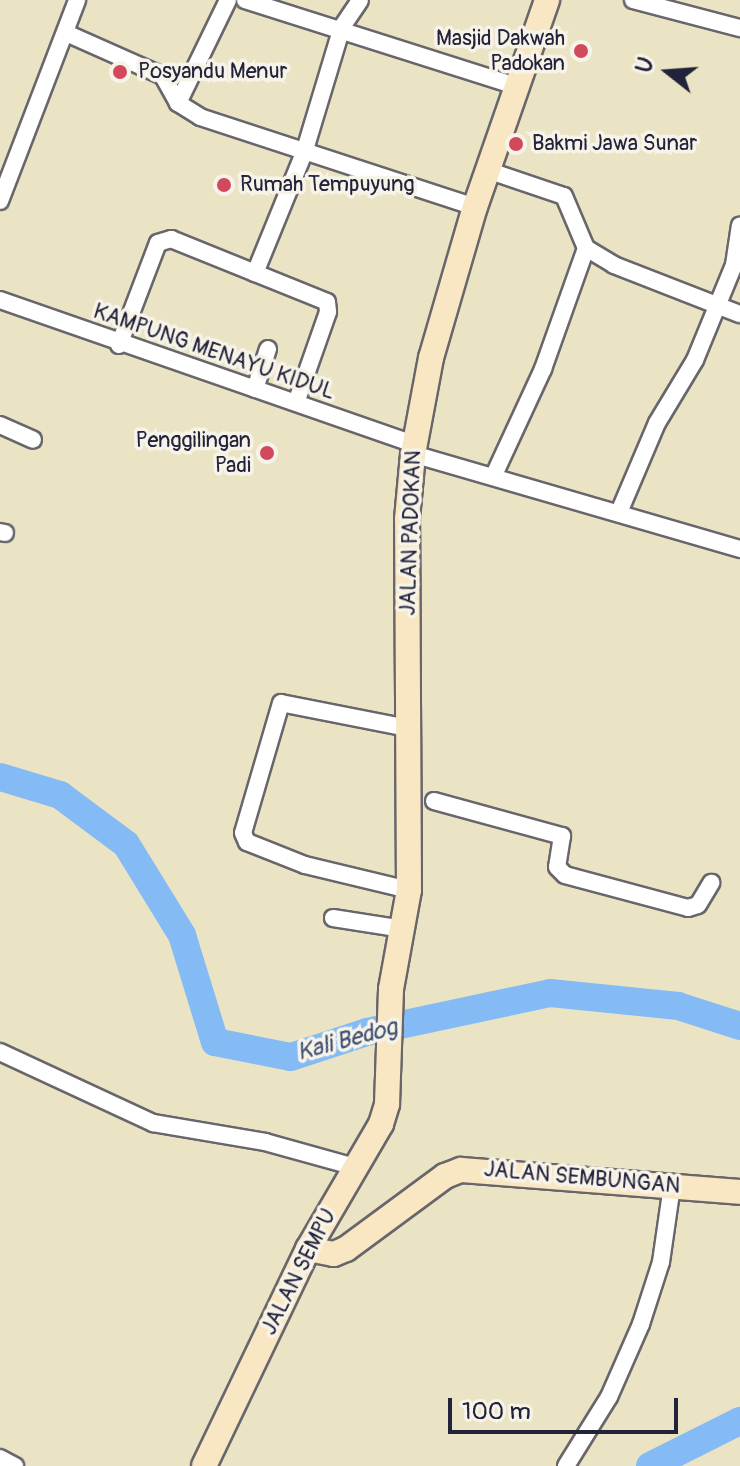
<!DOCTYPE html>
<html>
<head>
<meta charset="utf-8">
<style>
  body { margin:0 }
  #map { position:relative; width:740px; height:1466px; overflow:hidden; background:#eae4c5; font-family:Pangolin,sans-serif }
  div>[style] { position:absolute }
  [style*='--x'] { left:calc(var(--x)*1px); top:calc(var(--y)*1px); width:calc(var(--w)*1px); rotate:calc(var(--a)*1deg) }
  .river>* { height:28px; margin:-14px; padding:0 14px; transform-origin:14px; border-radius:14px; background:#85bbf4 }
  .roads { filter:drop-shadow(2px 0 #68666b) drop-shadow(-2px 0 #68666b) drop-shadow(0 2px #68666b) drop-shadow(0 -2px #68666b) }
  .street>* { height:16px; margin:-8px; padding:0 8px; transform-origin:8px; border-radius:8px; background:#fff }
  .secondary>* { height:24px; margin:-12px; padding:0 12px; transform-origin:12px; border-radius:12px; background:#f9e7c3 }
  .dots>* { width:22px; height:22px; translate:-50% -50%; box-sizing:border-box; border:4px solid #f7f3e8; border-radius:50% }
  span { translate:-50% -50%; white-space:nowrap; text-align:center; line-height:1.15; -webkit-text-stroke:7px #f7f3e8; paint-order:stroke }
  .poi-label { font-size:22px; color:#22223b }
  .right { translate:-100% -50%; text-align:right }
  .left { translate:0 -50%; text-align:left }
  .street-label { font-size:22px; color:#22223b }
  .water-label { font-size:24px; color:#405072; font-style:italic }
  .north { position:absolute; left:628px; top:32px; width:80px; height:80px; -webkit-text-stroke:6px #f7f3e8; paint-order:stroke; rotate:287deg; font-size:22px; font-weight:700; line-height:32px; text-align:center; color:#22223b }
  .north::after { content:''; display:block; margin:auto; width:28px; height:36px; background:#22223b; clip-path:polygon(50% 0,100% 100%,50% 72%,0 100%) }
  .scale { position:absolute; left:448px; top:1398px; width:230px; height:36px; box-sizing:border-box; border:4px solid #22223b; border-top:0; padding-left:10px; font-size:24px; line-height:28px; white-space:nowrap; color:#22223b; -webkit-text-stroke:6px #f7f3e8; paint-order:stroke }
</style>
</head>
<body>
<div id="map">
  <div class="river">
    <i style="--x:0;--y:777;--w:63;--a:16.7"></i>
    <i style="--x:60;--y:795;--w:82;--a:36.6"></i>
    <i style="--x:126;--y:844;--w:107;--a:58.4"></i>
    <i style="--x:182;--y:935;--w:112;--a:72.9"></i>
    <i style="--x:215;--y:1042;--w:77;--a:11.2"></i>
    <i style="--x:291;--y:1057;--w:80;--a:-18.2"></i>
    <i style="--x:367;--y:1032;--w:187;--a:-12"></i>
    <i style="--x:550;--y:993;--w:129;--a:5.8"></i>
    <i style="--x:678;--y:1006;--w:65;--a:17.9"></i>
    <i style="--x:650;--y:1466;--w:101;--a:-26.6"></i>
  </div>
  <div class="roads">
    <div class="street">
      <i style="--x:245;--y:0;--w:284;--a:17.6"></i>
      <i style="--x:633;--y:0;--w:111;--a:14.7"></i>
      <i style="--x:66;--y:33;--w:106;--a:23.9"></i>
      <i style="--x:163;--y:76;--w:31;--a:61"></i>
      <i style="--x:178;--y:103;--w:26;--a:32"></i>
      <i style="--x:200;--y:117;--w:289;--a:18.1"></i>
      <i style="--x:178;--y:103;--w:114;--a:-64.1"></i>
      <i style="--x:487;--y:170;--w:81;--a:18.7"></i>
      <i style="--x:564;--y:196;--w:56;--a:67.1"></i>
      <i style="--x:586;--y:248;--w:33;--a:31"></i>
      <i style="--x:614;--y:265;--w:135;--a:21.3"></i>
      <i style="--x:0;--y:201;--w:215;--a:-69"></i>
      <i style="--x:255;--y:273;--w:130;--a:-67.8"></i>
      <i style="--x:304;--y:153;--w:132;--a:-73.2"></i>
      <i style="--x:342;--y:27;--w:32;--a:-56"></i>
      <i style="--x:0;--y:300;--w:438;--a:19.2"></i>
      <i style="--x:119;--y:345;--w:109;--a:-69.1"></i>
      <i style="--x:158;--y:243;--w:14;--a:-17"></i>
      <i style="--x:171;--y:239;--w:168;--a:22"></i>
      <i style="--x:327;--y:302;--w:10;--a:84"></i>
      <i style="--x:328;--y:312;--w:96;--a:109.4"></i>
      <i style="--x:255;--y:389;--w:42;--a:-72"></i>
      <i style="--x:0;--y:425;--w:36;--a:24"></i>
      <i style="--x:413;--y:454;--w:341;--a:16.2"></i>
      <i style="--x:494;--y:475;--w:117;--a:-65.2"></i>
      <i style="--x:543;--y:369;--w:128;--a:-70.4"></i>
      <i style="--x:620;--y:510;--w:95;--a:-67"></i>
      <i style="--x:657;--y:423;--w:74;--a:-58.9"></i>
      <i style="--x:695;--y:360;--w:103;--a:-67.7"></i>
      <i style="--x:734;--y:265;--w:40;--a:-81.5"></i>
      <i style="--x:0;--y:532;--w:5;--a:11"></i>
      <i style="--x:408;--y:728;--w:129;--a:-168.9"></i>
      <i style="--x:281;--y:703;--w:135;--a:106.3"></i>
      <i style="--x:243;--y:833;--w:10;--a:66"></i>
      <i style="--x:247;--y:842;--w:62;--a:21.6"></i>
      <i style="--x:305;--y:865;--w:107;--a:13.5"></i>
      <i style="--x:434;--y:801;--w:133;--a:15.3"></i>
      <i style="--x:562;--y:836;--w:31;--a:99"></i>
      <i style="--x:557;--y:867;--w:11;--a:45"></i>
      <i style="--x:565;--y:875;--w:127;--a:15"></i>
      <i style="--x:688;--y:908;--w:10;--a:-17"></i>
      <i style="--x:698;--y:905;--w:26;--a:-59"></i>
      <i style="--x:333;--y:918;--w:71;--a:8.9"></i>
      <i style="--x:0;--y:1052;--w:169;--a:24.9"></i>
      <i style="--x:153;--y:1123;--w:114;--a:9.6"></i>
      <i style="--x:265;--y:1142;--w:93;--a:15.5"></i>
      <i style="--x:0;--y:1458;--w:17;--a:28"></i>
      <i style="--x:566;--y:1466;--w:81;--a:-58.1"></i>
      <i style="--x:609;--y:1397;--w:80;--a:-66.3"></i>
      <i style="--x:641;--y:1324;--w:65;--a:-72.1"></i>
      <i style="--x:661;--y:1262;--w:77;--a:-81.8"></i>
    </div>
    <div class="secondary">
      <i style="--x:308;--y:1249;--w:26;--a:11"></i>
      <i style="--x:334;--y:1254;--w:13;--a:-23"></i>
      <i style="--x:346;--y:1249;--w:123;--a:-36.4"></i>
      <i style="--x:445;--y:1176;--w:17;--a:-21"></i>
      <i style="--x:461;--y:1170;--w:280;--a:4.5"></i>
      <i style="--x:204;--y:1466;--w:241;--a:-64.4"></i>
      <i style="--x:308;--y:1249;--w:145;--a:-59.7"></i>
      <i style="--x:381;--y:1124;--w:21;--a:-73"></i>
      <i style="--x:387;--y:1104;--w:115;--a:-88"></i>
      <i style="--x:391;--y:989;--w:101;--a:-79.7"></i>
      <i style="--x:409;--y:890;--w:371;--a:-90.3"></i>
      <i style="--x:407;--y:519;--w:65;--a:-84.7"></i>
      <i style="--x:413;--y:454;--w:98;--a:-79.4"></i>
      <i style="--x:431;--y:358;--w:157;--a:-73.8"></i>
      <i style="--x:475;--y:207;--w:219;--a:-70.8"></i>
    </div>
  </div>
  <div class="dots">
    <i style="left:581px;top:51px;background:#d1495b"></i>
    <i style="left:120px;top:72px;background:#d1495b"></i>
    <i style="left:516px;top:144px;background:#d1495b"></i>
    <i style="left:224px;top:185px;background:#d1495b"></i>
    <i style="left:267px;top:453px;background:#d1495b"></i>
  </div>
  <div class="poi-label">
    <span class="right" style="left:565px;top:51px">Masjid Dakwah<br>Padokan</span>
    <span class="left" style="left:138px;top:72px">Posyandu Menur</span>
    <span class="left" style="left:532px;top:144px">Bakmi Jawa Sunar</span>
    <span class="left" style="left:240px;top:185px">Rumah Tempuyung</span>
    <span class="right" style="left:251px;top:453px">Penggilingan<br>Padi</span>
  </div>
  <div class="street-label">
    <span style="left:214px;top:352px;rotate:19deg">KAMPUNG MENAYU KIDUL</span>
    <span style="left:411px;top:533px;rotate:-88deg">JALAN PADOKAN</span>
    <span style="left:582px;top:1178px;rotate:5deg">JALAN SEMBUNGAN</span>
    <span style="left:299px;top:1272px;rotate:-63deg">JALAN SEMPU</span>
  </div>
  <div class="water-label">
    <span style="left:347px;top:1040px;rotate:-15deg">Kali Bedog</span>
  </div>
  <div class="north">U</div>
  <div class="scale">100 m</div>
</div>
</body>
</html>
